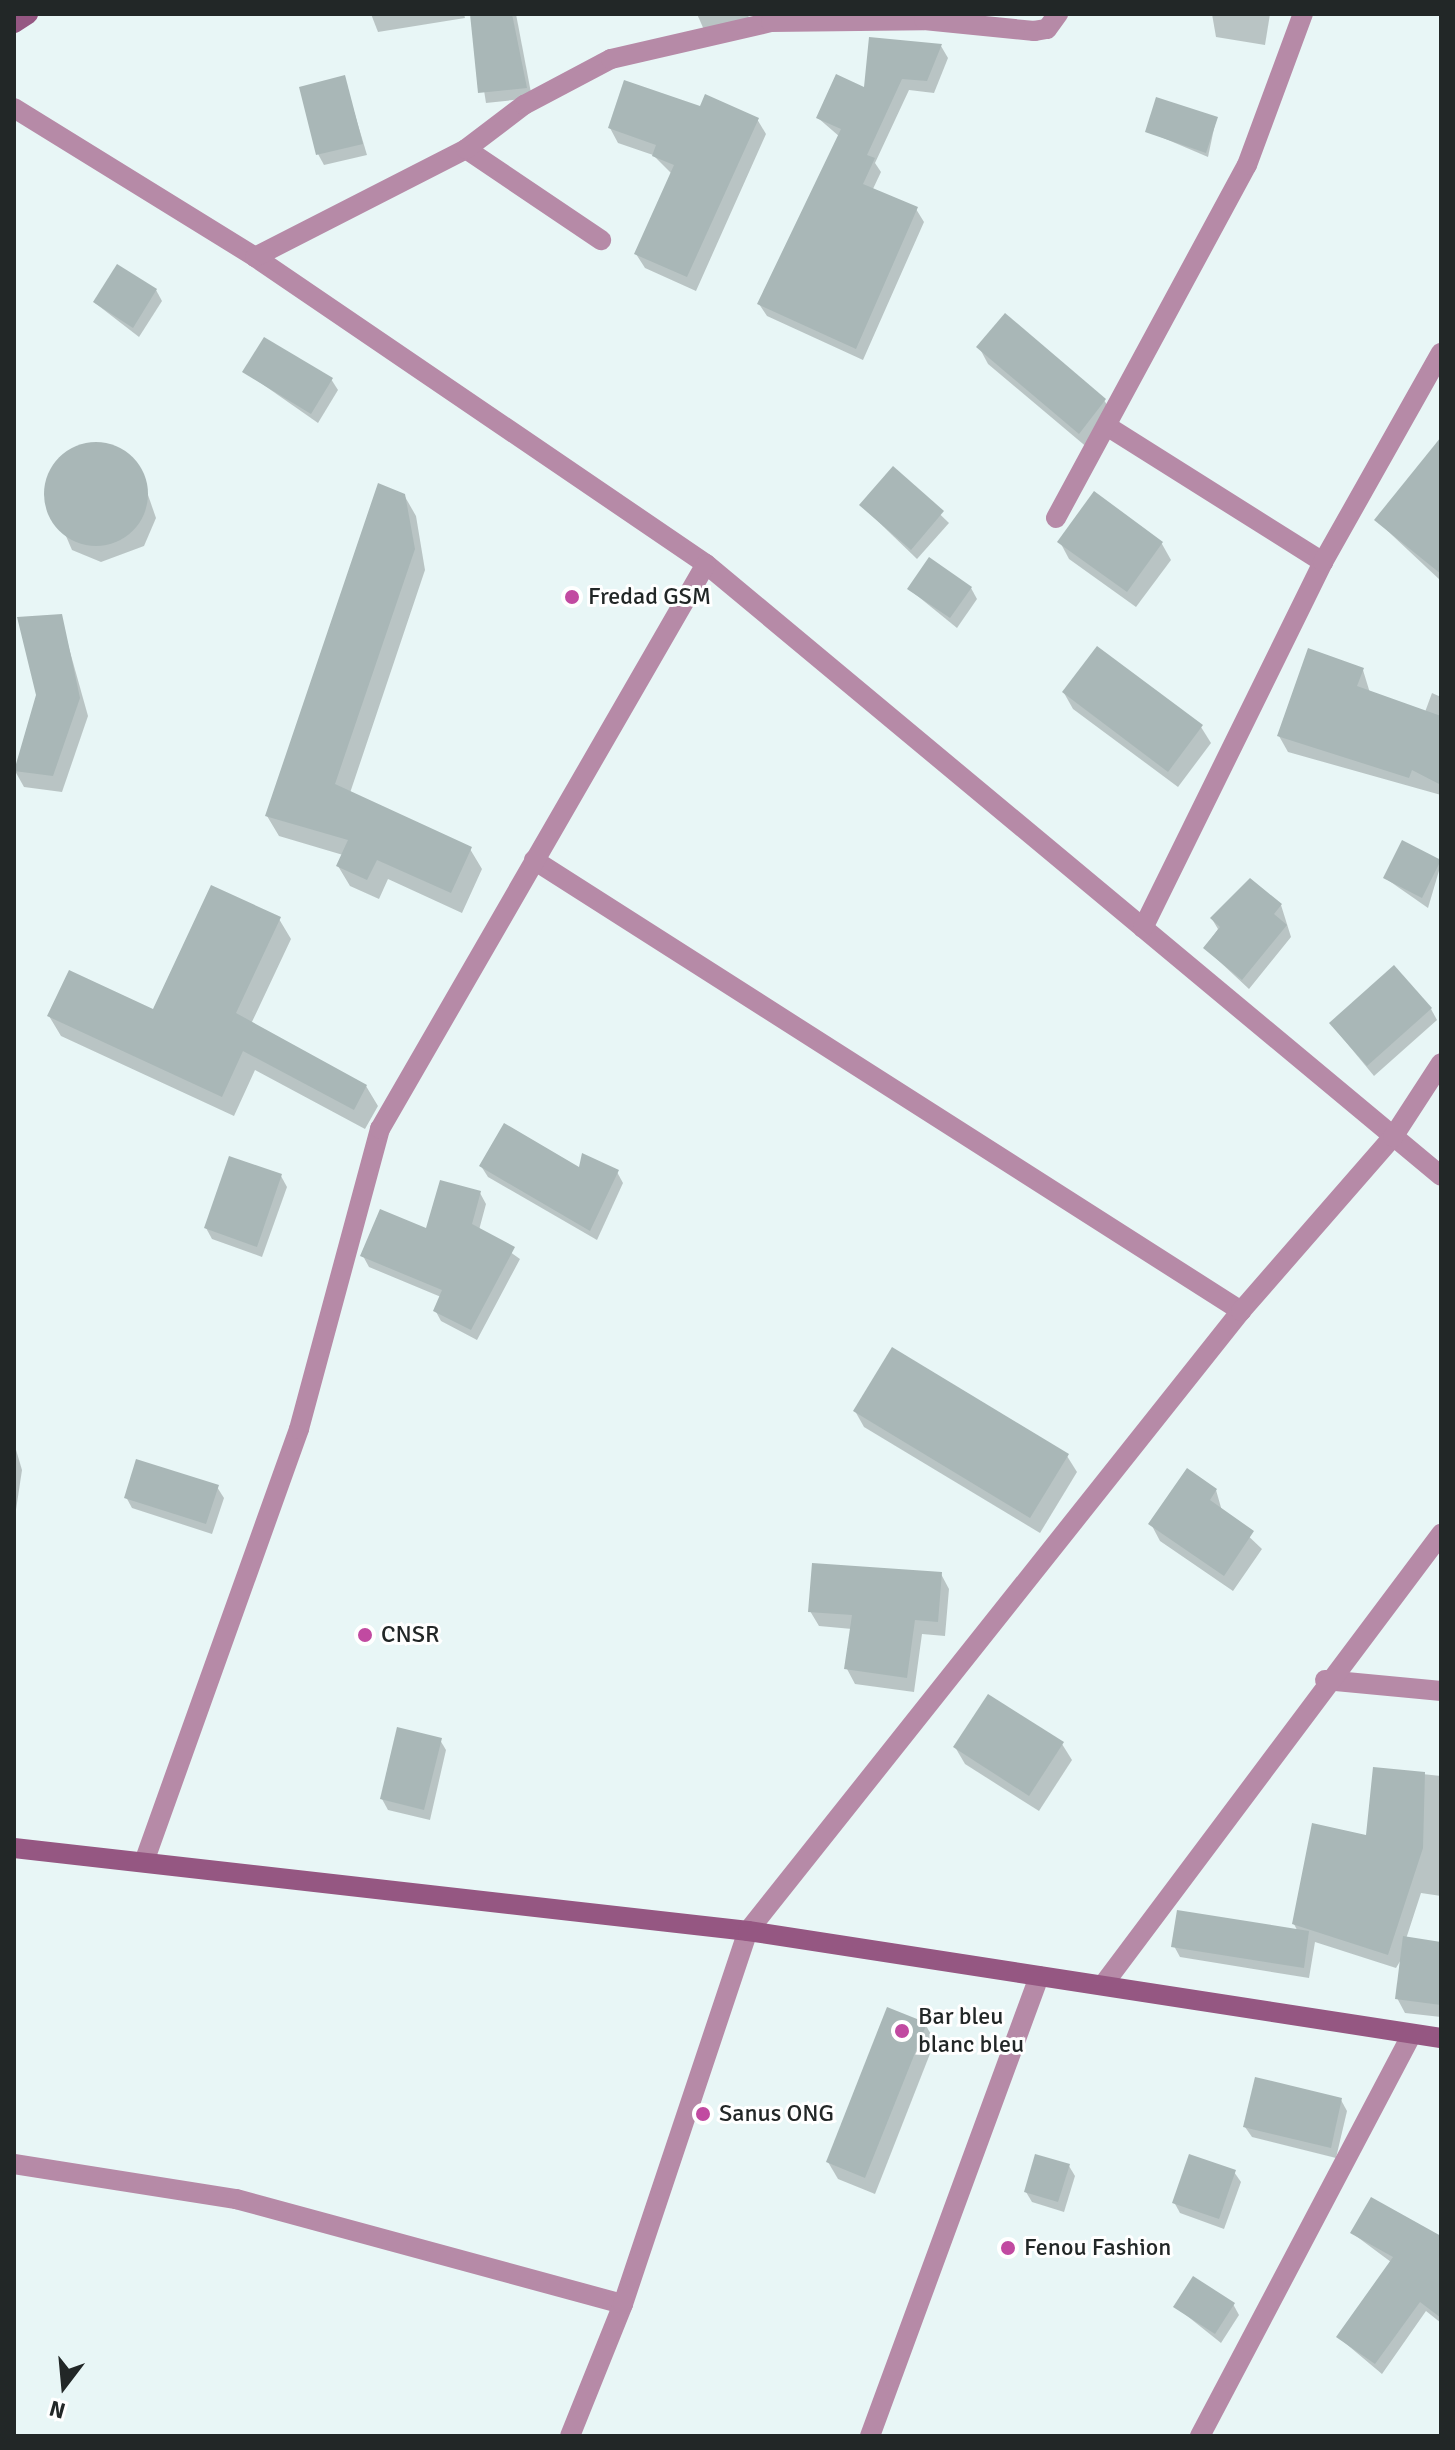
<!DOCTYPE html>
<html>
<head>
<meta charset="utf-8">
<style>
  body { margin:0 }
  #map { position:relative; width:1455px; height:2450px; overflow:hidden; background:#e8f6f6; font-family:Signika,sans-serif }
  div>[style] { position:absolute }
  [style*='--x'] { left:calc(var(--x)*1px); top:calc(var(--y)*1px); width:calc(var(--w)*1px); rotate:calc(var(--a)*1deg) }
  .shadow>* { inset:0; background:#0003 }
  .building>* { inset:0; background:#a9b7b7 }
  .round { border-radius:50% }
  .minor>* { height:20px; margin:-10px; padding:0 10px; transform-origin:10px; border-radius:10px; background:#b68aa7 }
  .secondary>* { height:20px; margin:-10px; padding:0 10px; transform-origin:10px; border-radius:10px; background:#955782 }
  .dots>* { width:22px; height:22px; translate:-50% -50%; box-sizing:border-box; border:4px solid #fff; border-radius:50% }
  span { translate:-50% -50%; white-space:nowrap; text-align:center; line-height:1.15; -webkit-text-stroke:6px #fff; paint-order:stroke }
  .poi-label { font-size:24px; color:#222727 }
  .left { translate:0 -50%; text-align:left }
  .frame { position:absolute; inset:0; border:16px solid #222727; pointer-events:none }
  .north { position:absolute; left:24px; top:2346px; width:80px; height:80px; -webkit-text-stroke:6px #fff; paint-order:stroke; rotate:196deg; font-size:22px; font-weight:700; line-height:32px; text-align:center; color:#222727 }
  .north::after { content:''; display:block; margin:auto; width:28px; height:36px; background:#222727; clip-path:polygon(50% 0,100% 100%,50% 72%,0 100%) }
</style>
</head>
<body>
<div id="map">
  <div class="shadow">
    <i style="clip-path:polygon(371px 14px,464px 14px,465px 18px,378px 32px)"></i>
    <i style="clip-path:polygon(472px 14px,516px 14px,532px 98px,486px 103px)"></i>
    <i style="clip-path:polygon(697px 14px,748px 14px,752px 31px,709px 41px)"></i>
    <i style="clip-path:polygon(1212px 14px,1270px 14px,1265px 45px,1216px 37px)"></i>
    <i style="clip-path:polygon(941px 46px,948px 58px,934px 93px,909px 90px,875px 163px,881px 172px,872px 191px,916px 209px,924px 222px,863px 360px,767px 316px,759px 304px,840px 137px,818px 118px)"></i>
    <i style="clip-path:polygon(344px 78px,367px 155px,324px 165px,318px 154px)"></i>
    <i style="clip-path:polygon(701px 109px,757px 119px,766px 134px,696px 291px,645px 268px,636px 254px,672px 174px,653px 155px,618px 143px,610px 128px)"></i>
    <i style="clip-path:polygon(1216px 119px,1208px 157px,1147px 131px)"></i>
    <i style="clip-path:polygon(156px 290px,162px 301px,139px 337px,95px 303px)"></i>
    <i style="clip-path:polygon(979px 347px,1104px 400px,1114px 416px,1089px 449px,988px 364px)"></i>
    <i style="clip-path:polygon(245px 372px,331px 379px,338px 390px,318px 423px)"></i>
    <i style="clip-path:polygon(99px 444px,139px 469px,156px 518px,144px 546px,101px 562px,72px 550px,46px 490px,56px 462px)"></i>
    <i style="clip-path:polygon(1441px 452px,1441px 581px,1376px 520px)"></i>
    <i style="clip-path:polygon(893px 469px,949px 523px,917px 559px,861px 505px)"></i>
    <i style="clip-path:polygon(1094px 494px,1162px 544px,1171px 560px,1136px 607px,1069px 559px,1060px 542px)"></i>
    <i style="clip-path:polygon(404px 495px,416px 516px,425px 570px,350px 793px,470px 849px,482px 869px,462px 913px,388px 879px,379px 899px,350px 886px,338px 866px,343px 855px,279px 836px,267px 816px)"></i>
    <i style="clip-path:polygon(971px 588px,977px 599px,957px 628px,909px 589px)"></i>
    <i style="clip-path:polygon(60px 616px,88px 716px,62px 792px,24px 787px,15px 771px)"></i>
    <i style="clip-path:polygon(1363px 670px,1370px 693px,1425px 712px,1432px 693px,1441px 697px,1441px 795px,1288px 752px,1279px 736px)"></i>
    <i style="clip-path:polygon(1064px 693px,1201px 727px,1211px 743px,1178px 787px,1073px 709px)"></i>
    <i style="clip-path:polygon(1441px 864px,1428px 908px,1385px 878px,1440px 862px)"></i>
    <i style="clip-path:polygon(1281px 905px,1291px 937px,1249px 989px,1205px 948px,1218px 929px,1212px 919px)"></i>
    <i style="clip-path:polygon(279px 919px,291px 939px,251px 1024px,366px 1086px,378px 1106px,365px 1129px,255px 1070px,234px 1116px,61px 1036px,49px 1016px,154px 1012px)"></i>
    <i style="clip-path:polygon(1431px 1009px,1437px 1020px,1374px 1076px,1331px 1024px)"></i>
    <i style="clip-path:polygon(481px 1166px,617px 1172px,623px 1183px,597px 1240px,488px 1177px)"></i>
    <i style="clip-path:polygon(281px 1176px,287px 1187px,262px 1257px,212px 1239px,206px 1228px)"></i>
    <i style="clip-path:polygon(480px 1193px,486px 1204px,479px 1230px,520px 1259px,477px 1340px,441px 1321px,435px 1310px,441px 1297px,369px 1267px,363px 1256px,427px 1231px)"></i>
    <i style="clip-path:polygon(855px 1411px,1067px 1456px,1077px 1472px,1040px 1533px,864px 1427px)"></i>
    <i style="clip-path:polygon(14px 1443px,22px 1470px,14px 1523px)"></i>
    <i style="clip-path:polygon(217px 1487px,224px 1498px,212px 1534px,132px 1508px,126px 1497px)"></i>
    <i style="clip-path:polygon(1216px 1490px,1222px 1511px,1262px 1549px,1233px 1591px,1160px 1541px,1151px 1524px)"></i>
    <i style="clip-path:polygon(941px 1574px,949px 1589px,945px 1636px,922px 1634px,914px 1692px,855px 1684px,847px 1669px,852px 1629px,819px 1626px,810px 1611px)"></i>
    <i style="clip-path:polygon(440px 1740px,446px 1750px,430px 1820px,388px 1810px,382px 1799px)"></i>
    <i style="clip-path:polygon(1062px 1744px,1072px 1760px,1039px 1811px,965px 1764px,955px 1747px)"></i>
    <i style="clip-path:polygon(1375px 1769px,1441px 1776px,1441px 1896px,1421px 1893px,1406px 1939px,1441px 1944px,1441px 2017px,1405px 2013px,1397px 1998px,1402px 1958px,1396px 1968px,1315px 1942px,1309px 1978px,1180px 1957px,1174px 1946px,1298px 1932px,1294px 1924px,1367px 1837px)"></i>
    <i style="clip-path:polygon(925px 2024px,935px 2041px,875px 2194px,838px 2179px,828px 2162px)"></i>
    <i style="clip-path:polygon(1341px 2100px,1347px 2111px,1336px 2158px,1252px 2137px,1245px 2127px)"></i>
    <i style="clip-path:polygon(1069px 2166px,1075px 2176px,1064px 2212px,1032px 2202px,1026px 2192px)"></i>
    <i style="clip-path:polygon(1234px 2172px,1241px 2182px,1224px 2229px,1180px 2213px,1174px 2202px)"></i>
    <i style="clip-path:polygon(1352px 2233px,1441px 2238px,1441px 2323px,1426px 2311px,1382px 2374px,1338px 2337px,1391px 2262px)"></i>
    <i style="clip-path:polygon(1233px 2304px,1239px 2315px,1221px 2343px,1176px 2307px)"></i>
  </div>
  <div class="building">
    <i style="clip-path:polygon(470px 14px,512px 14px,527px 88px,478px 93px)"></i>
    <i style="clip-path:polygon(869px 37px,942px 44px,927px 81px,902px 79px,867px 155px,875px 158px,863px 184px,918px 207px,856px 349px,757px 304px,841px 129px,816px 118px,836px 74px,864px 87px)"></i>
    <i style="clip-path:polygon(345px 75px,363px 144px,316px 155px,299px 87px)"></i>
    <i style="clip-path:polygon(624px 80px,700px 106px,705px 94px,759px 118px,687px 277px,634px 254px,674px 165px,652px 156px,656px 145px,608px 128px)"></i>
    <i style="clip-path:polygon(1156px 97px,1218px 117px,1206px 153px,1145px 132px)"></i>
    <i style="clip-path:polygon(117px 264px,157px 289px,133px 328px,93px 302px)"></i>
    <i style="clip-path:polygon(1005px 313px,1106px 399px,1079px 434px,976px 347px)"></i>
    <i style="clip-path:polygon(264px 337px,333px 378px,311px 414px,242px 372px)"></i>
    <i style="clip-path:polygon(1441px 437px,1441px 574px,1374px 520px)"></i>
    <i class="round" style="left:44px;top:442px;width:104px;height:104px"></i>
    <i style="clip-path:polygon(893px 466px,944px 511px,911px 550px,859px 505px)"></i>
    <i style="clip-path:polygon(378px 483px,405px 494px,415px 549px,335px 784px,472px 847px,451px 893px,377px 860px,367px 880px,336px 866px,348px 840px,265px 816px)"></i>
    <i style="clip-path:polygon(1094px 491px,1163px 542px,1127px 592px,1057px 542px)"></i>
    <i style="clip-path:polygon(929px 557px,972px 587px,950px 618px,907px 589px)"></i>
    <i style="clip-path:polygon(62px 614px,80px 698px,53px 776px,14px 771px,36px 695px,17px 617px)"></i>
    <i style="clip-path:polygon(1097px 646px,1203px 725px,1168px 772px,1062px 692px)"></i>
    <i style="clip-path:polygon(1308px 648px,1364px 668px,1357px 686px,1441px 716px,1441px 785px,1412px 770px,1409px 778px,1277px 736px)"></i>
    <i style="clip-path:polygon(1402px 840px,1441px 860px,1422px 898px,1383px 878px)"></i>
    <i style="clip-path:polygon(1250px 878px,1282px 904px,1274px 914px,1287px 925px,1242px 980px,1203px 948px,1220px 927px,1210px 918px)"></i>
    <i style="clip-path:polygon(211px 885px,281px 917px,236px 1013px,367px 1085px,354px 1110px,243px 1051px,222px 1097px,47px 1016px,69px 970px,153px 1009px)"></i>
    <i style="clip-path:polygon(1394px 965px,1432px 1008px,1367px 1066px,1329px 1023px)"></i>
    <i style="clip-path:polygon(504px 1123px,579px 1167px,582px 1153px,619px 1170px,590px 1231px,479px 1166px)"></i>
    <i style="clip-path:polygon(229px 1156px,282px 1174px,257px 1247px,204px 1228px)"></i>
    <i style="clip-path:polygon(440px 1180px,481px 1191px,472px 1224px,515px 1247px,471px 1330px,433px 1311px,442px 1290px,360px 1256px,380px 1209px,426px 1228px)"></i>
    <i style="clip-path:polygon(892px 1347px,1069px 1454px,1030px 1518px,853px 1411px)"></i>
    <i style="clip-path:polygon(136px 1459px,219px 1485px,206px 1524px,124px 1498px)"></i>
    <i style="clip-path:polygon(1187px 1468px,1217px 1489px,1210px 1500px,1254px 1531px,1224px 1576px,1148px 1524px)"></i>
    <i style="clip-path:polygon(812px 1563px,942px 1572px,938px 1622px,915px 1620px,907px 1678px,844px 1669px,852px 1615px,808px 1612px)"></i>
    <i style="clip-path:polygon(988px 1694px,1064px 1742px,1029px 1796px,953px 1747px)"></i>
    <i style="clip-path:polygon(397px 1727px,442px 1738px,424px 1810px,380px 1799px)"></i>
    <i style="clip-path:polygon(1373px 1767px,1425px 1772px,1423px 1848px,1388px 1955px,1292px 1924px,1312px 1823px,1366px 1835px)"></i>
    <i style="clip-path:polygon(1177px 1910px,1309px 1931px,1304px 1968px,1171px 1947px)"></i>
    <i style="clip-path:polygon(1403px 1936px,1441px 1942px,1441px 2005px,1395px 1999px)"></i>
    <i style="clip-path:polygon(887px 2007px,927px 2023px,865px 2178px,826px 2162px)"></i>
    <i style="clip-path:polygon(1255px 2077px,1342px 2098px,1331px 2148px,1243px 2127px)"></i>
    <i style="clip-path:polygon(1035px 2154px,1070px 2164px,1058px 2202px,1024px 2192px)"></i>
    <i style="clip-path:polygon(1189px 2154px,1236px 2170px,1219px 2219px,1172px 2203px)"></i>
    <i style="clip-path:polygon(1371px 2197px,1441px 2236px,1441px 2318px,1420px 2302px,1375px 2364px,1336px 2337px,1393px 2257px,1350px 2233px)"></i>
    <i style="clip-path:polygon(1193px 2276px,1235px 2303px,1215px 2334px,1173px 2307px)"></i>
  </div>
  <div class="minor">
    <i style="--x:14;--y:108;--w:283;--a:31.7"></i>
    <i style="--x:255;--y:257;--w:546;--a:34.24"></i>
    <i style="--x:706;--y:564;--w:956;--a:39.78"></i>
    <i style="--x:466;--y:149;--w:163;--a:34"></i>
    <i style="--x:255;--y:257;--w:237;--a:-27.1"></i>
    <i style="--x:466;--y:149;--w:73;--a:-37.2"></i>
    <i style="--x:524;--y:105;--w:98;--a:-27.9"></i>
    <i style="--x:611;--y:59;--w:164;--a:-13"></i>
    <i style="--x:771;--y:22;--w:153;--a:-0.7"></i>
    <i style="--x:924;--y:20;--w:111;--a:5.7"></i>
    <i style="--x:1034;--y:31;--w:13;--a:-9"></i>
    <i style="--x:1047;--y:29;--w:19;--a:-54"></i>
    <i style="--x:1110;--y:428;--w:252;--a:32.2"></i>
    <i style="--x:1056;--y:518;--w:401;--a:-61.6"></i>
    <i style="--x:1247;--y:165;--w:161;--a:-69.7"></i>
    <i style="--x:534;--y:860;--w:839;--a:32.53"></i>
    <i style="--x:1143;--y:928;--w:408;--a:-63.8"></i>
    <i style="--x:1323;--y:562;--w:240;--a:-60.6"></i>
    <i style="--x:1325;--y:1680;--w:117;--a:5.4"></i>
    <i style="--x:144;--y:1862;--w:460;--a:-70.3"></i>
    <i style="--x:299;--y:1429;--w:311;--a:-74.9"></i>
    <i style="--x:380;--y:1129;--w:652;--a:-60.02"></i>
    <i style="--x:1103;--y:1985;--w:564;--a:-53.15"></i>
    <i style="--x:14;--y:2164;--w:225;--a:9"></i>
    <i style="--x:236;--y:2199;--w:401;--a:15.2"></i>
    <i style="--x:570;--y:2436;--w:142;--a:-68.1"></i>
    <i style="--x:623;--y:2304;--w:393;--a:-71.5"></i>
    <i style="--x:748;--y:1931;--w:792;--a:-51.51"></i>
    <i style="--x:1241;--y:1311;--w:231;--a:-48.9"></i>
    <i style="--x:1393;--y:1137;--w:88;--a:-57"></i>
    <i style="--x:870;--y:2436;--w:490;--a:-69.8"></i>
    <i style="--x:1200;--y:2436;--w:454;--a:-62.2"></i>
  </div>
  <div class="secondary">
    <i style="--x:14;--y:23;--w:17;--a:-33"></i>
    <i style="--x:14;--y:1848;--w:739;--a:6.45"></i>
    <i style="--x:748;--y:1931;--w:701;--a:8.78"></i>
  </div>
  <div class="dots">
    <i style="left:572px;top:597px;background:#c14aa1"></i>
    <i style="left:365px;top:1635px;background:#c14aa1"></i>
    <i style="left:902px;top:2031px;background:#c14aa1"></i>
    <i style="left:703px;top:2114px;background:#c14aa1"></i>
    <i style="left:1008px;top:2248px;background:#c14aa1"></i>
  </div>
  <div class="poi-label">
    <span class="left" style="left:588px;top:597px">Fredad GSM</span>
    <span class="left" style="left:381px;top:1635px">CNSR</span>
    <span class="left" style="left:918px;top:2031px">Bar bleu<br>blanc bleu</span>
    <span class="left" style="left:719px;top:2114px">Sanus ONG</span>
    <span class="left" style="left:1024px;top:2248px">Fenou Fashion</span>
  </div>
  <div class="frame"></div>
  <div class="north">N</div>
</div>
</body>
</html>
